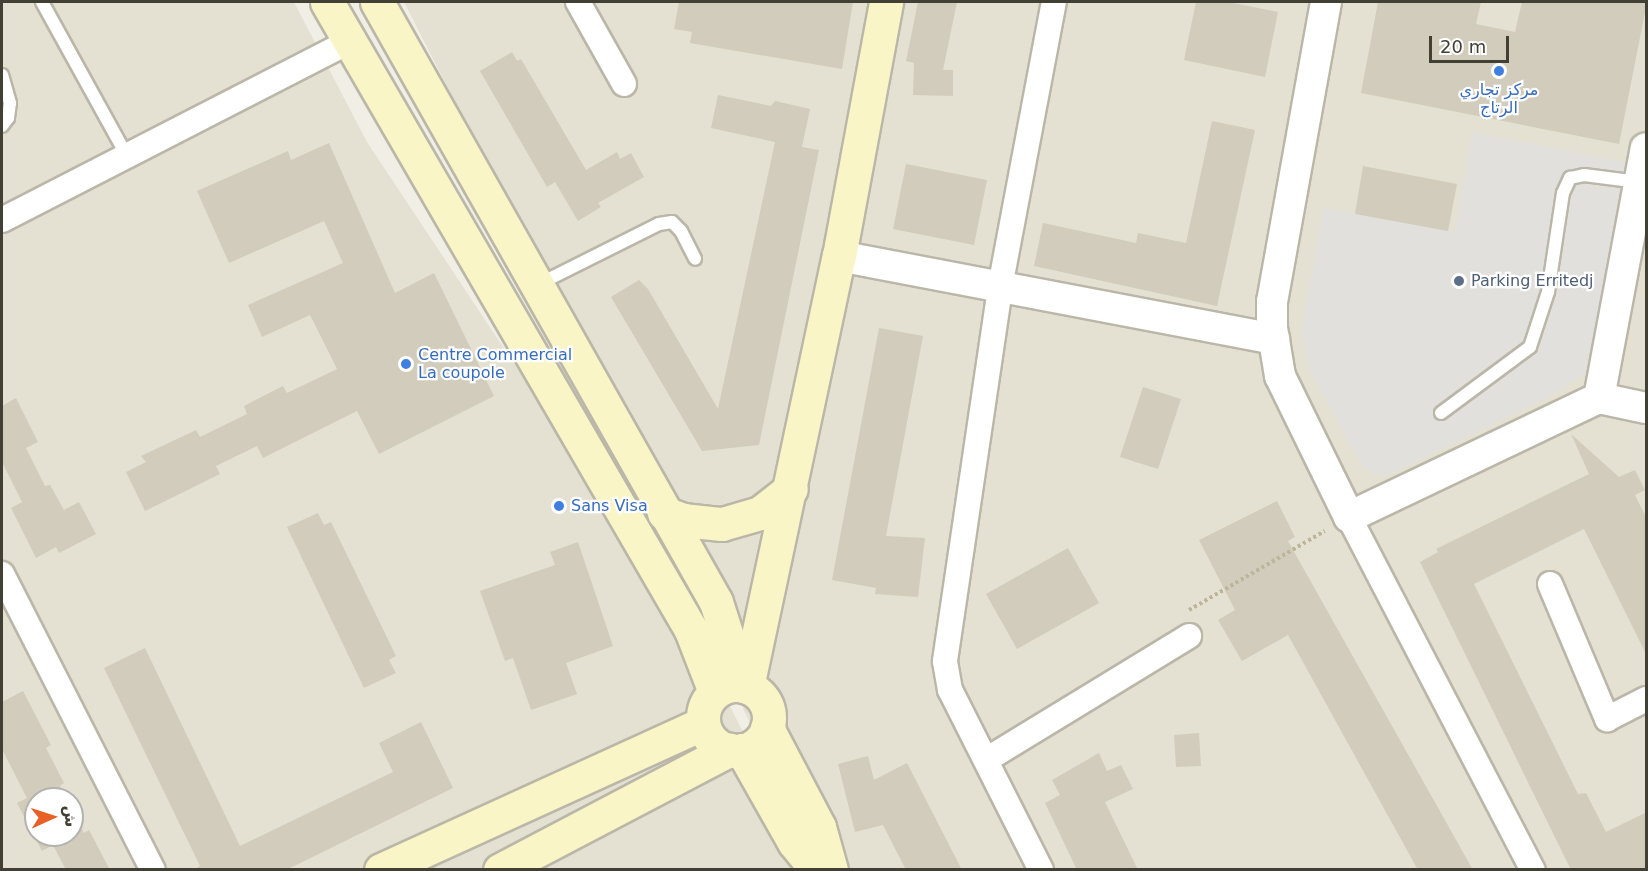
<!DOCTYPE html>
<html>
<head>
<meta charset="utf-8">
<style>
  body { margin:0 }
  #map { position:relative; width:1648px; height:871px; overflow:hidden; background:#f1efe5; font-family:"DejaVu Sans","Noto Naskh Arabic",sans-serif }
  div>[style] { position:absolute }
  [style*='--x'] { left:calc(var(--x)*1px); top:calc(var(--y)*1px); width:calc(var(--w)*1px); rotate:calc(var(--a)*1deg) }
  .residential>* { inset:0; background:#e4e1d3 }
  .parking>* { inset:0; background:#e2e0dc }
  .building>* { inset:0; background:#d1ccbb }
  .path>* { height:4px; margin-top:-2px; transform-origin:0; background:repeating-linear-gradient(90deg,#bbb59b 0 3px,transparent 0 6px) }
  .roads { filter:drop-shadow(2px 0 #bbb7a8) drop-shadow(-2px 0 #bbb7a8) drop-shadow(0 2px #bbb7a8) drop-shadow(0 -2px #bbb7a8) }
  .service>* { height:12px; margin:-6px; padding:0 6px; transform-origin:6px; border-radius:6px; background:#fff }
  .minor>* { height:24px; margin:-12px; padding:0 12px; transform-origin:12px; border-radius:12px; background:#fff }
  .tertiary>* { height:30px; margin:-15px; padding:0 15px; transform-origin:15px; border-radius:15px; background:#fff }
  .secondary>* { height:33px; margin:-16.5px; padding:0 16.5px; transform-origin:16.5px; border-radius:16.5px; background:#f9f5c6 }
  .secondary>.ring { margin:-16.5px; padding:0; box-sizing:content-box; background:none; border:33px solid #f9f5c6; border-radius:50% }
  .dots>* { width:16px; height:16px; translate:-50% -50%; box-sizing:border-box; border:3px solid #fff; border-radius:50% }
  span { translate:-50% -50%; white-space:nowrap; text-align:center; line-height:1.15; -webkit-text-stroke:4.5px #fff; paint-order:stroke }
  .shop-label { font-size:16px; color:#366cbe }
  .left { translate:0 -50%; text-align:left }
  .service-label { font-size:16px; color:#4e5e75 }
  .frame { position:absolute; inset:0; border:3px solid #423f35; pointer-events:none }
  .north { position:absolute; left:24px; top:787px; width:60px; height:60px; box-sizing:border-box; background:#fff; border:2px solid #b3b2ae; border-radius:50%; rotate:87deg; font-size:16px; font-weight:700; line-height:24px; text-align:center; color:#423f35 }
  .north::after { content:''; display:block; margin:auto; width:21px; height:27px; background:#e76026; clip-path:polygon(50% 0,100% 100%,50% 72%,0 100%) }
  .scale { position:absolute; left:1429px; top:36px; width:80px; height:27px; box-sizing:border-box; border:3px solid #423f35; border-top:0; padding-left:8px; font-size:18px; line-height:21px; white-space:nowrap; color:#423f35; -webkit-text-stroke:4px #fff; paint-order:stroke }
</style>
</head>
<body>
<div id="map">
  <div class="residential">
    <i style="clip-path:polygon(evenodd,2px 2px,294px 2px,367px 142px,691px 630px,813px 869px,2px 870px,2px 2px,36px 799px,72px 799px,72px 835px,36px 835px,36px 799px)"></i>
    <i style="clip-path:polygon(404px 2px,1646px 2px,1646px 869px,827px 869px,743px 709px,745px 692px,664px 513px)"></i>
  </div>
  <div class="parking">
    <i style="clip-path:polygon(1472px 132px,1628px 163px,1595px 344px,1584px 374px,1548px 397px,1385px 477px,1363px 468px,1310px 371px,1302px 331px,1323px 208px,1455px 232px)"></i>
  </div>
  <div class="building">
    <i style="clip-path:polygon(679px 2px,853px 2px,842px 69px,690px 43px,692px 32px,674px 29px)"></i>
    <i style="clip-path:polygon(918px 2px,957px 2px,943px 70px,953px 70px,953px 96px,913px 95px,914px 63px,906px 61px)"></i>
    <i style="clip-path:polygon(1196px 2px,1228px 2px,1278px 12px,1265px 77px,1184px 60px)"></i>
    <i style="clip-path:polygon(1378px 2px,1481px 2px,1476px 24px,1515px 32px,1522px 2px,1647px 2px,1619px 144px,1361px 93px)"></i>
    <i style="clip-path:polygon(512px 52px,517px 61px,521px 59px,586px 170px,617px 152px,620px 159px,631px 153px,644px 177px,598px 203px,601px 207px,578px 221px,555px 182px,547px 187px,480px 71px)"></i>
    <i style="clip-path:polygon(718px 95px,771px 106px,775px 101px,810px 109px,802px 147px,819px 150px,759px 445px,702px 451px,611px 297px,639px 280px,648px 289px,718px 409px,775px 142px,711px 128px)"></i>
    <i style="clip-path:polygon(1212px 121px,1255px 130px,1217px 306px,1034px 266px,1043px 223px,1136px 243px,1138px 233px,1186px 243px)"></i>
    <i style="clip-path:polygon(329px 143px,395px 293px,434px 273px,494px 396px,379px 454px,357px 411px,263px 458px,257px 446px,216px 466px,220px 474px,145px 511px,126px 472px,146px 462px,141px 456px,196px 430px,200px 437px,247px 414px,244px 406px,283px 386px,287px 393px,337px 369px,310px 315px,262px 337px,248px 305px,343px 263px,324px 221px,229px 263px,197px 191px,288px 151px,291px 160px)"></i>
    <i style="clip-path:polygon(906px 164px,987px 180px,974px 245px,893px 229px)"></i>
    <i style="clip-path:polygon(1363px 166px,1457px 184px,1448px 231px,1355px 214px)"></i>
    <i style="clip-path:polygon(879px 328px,923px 336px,886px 536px,925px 538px,918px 597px,875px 594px,876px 588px,832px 580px)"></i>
    <i style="clip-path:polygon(1143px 387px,1181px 399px,1158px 469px,1120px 457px)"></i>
    <i style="clip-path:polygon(16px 398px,38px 442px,26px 448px,45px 486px,50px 485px,64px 510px,79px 502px,96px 534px,59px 553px,56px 547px,36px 558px,11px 508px,22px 502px,2px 462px,2px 406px)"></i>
    <i style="clip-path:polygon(1571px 434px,1619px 477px,1635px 470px,1645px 490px,1635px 495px,1647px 519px,1647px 656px,1584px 529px,1474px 584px,1578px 794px,1586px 793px,1606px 832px,1647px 812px,1647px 870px,1571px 870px,1420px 562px,1438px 552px,1436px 549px,1589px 474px)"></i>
    <i style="clip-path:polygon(1277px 501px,1295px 537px,1288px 541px,1473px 870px,1418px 870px,1288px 635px,1242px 661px,1218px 620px,1235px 610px,1199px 540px)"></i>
    <i style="clip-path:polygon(318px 513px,324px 525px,331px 522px,396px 656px,389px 660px,396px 673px,364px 688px,287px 527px)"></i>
    <i style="clip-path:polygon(578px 542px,613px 646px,566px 663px,577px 694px,531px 710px,513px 658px,505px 661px,480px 591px,555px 565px,550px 552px)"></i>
    <i style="clip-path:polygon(1068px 548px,1099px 603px,1017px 649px,986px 594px)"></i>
    <i style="clip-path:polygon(145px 648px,240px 846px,393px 772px,379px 743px,421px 722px,453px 788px,286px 870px,193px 870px,200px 866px,104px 668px)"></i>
    <i style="clip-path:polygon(23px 691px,51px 745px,46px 748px,64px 783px,60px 786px,66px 799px,36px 799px,36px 835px,72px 835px,72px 810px,84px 833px,89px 830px,110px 870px,66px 870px,53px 845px,42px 851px,17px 803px,27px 798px,2px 749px,2px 702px)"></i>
    <i style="clip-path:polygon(1199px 733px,1201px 766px,1176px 767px,1174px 735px)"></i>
    <i style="clip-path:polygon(1099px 753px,1107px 771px,1121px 765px,1133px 789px,1105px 802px,1138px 870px,1077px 870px,1045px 803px,1060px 795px,1052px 780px)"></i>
    <i style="clip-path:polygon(868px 756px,874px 780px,907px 763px,962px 870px,906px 870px,883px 825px,855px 832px,838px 764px)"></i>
  </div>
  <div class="path">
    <i style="--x:1189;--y:610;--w:157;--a:-30.2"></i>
  </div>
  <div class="roads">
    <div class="service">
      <i style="--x:42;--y:2;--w:176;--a:61.1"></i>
      <i style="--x:2;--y:75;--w:29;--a:74"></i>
      <i style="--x:10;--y:103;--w:15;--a:98"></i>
      <i style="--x:8;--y:118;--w:10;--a:127"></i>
      <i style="--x:537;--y:285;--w:136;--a:-26.6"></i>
      <i style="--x:659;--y:224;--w:13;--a:-9"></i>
      <i style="--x:672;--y:222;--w:13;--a:45"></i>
      <i style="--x:681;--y:231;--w:31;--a:63"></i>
      <i style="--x:1441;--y:413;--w:111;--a:-36.6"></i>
      <i style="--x:1530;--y:347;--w:58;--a:-71.9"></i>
      <i style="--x:1548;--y:292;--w:100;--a:-81.4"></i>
      <i style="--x:1563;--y:193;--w:17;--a:-65"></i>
      <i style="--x:1570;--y:178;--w:14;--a:-12"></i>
      <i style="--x:1584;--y:175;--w:55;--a:7.3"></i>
    </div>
    <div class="minor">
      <i style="--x:578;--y:2;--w:94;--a:60.7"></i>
      <i style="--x:2;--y:220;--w:390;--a:-27.2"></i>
      <i style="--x:1349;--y:517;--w:398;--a:62.5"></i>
      <i style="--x:2;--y:574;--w:332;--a:63"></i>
      <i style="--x:1550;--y:584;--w:147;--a:67.1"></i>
      <i style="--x:1607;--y:719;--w:44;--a:-27.1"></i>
      <i style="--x:986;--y:760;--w:238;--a:-31.4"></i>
      <i style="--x:1041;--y:870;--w:202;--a:-116.8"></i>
      <i style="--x:950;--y:690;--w:29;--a:-100"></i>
      <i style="--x:945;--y:661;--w:378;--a:-81.6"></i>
      <i style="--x:1000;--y:287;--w:290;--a:-79.3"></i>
    </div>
    <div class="tertiary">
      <i style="--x:1326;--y:2;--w:304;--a:100.2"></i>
      <i style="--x:1272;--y:301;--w:27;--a:90"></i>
      <i style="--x:1272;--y:328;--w:49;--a:80.5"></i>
      <i style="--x:1280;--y:376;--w:157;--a:63.9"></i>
      <i style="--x:1349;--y:517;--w:277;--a:-25.5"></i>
      <i style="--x:1599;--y:398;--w:48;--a:12"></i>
      <i style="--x:839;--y:256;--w:443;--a:10.8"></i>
      <i style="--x:1599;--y:398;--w:254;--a:-79.4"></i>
    </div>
    <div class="secondary">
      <i style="--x:327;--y:2;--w:726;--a:59.9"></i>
      <i style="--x:691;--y:630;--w:66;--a:68.8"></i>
      <i style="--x:377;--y:2;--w:689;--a:60.53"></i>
      <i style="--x:716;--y:602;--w:88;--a:72.2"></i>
      <i style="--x:664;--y:513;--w:20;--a:20"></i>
      <i style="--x:683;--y:520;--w:39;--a:6"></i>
      <i style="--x:722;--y:524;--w:40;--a:-16"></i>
      <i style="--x:760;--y:513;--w:39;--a:-38"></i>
      <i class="ring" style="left:703px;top:685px;width:33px;height:33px"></i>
      <i style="--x:747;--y:687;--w:441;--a:-78"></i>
      <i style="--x:839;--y:256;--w:258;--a:-79.5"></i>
      <i style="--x:767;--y:728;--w:112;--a:62.3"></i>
      <i style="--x:819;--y:827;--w:45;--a:74.4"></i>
      <i style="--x:742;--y:750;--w:106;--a:60.5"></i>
      <i style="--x:794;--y:842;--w:36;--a:51"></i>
      <i style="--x:381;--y:870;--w:354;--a:-24.5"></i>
      <i style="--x:500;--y:870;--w:259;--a:-27.7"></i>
    </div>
  </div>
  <div class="dots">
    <i style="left:1499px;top:71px;background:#3f7fe0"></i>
    <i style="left:1459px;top:281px;background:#5c6f8a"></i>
    <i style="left:406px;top:364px;background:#3f7fe0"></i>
    <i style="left:559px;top:506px;background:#3f7fe0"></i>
  </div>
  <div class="shop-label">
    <span style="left:1499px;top:99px">مركز تجاري<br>الرتاج</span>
    <span class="left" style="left:418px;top:364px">Centre Commercial<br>La coupole</span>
    <span class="left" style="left:571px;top:506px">Sans Visa</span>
  </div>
  <div class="service-label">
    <span class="left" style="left:1471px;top:281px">Parking Erritedj</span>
  </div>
  <div class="frame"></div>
  <div class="north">ش</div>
  <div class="scale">20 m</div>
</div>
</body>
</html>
